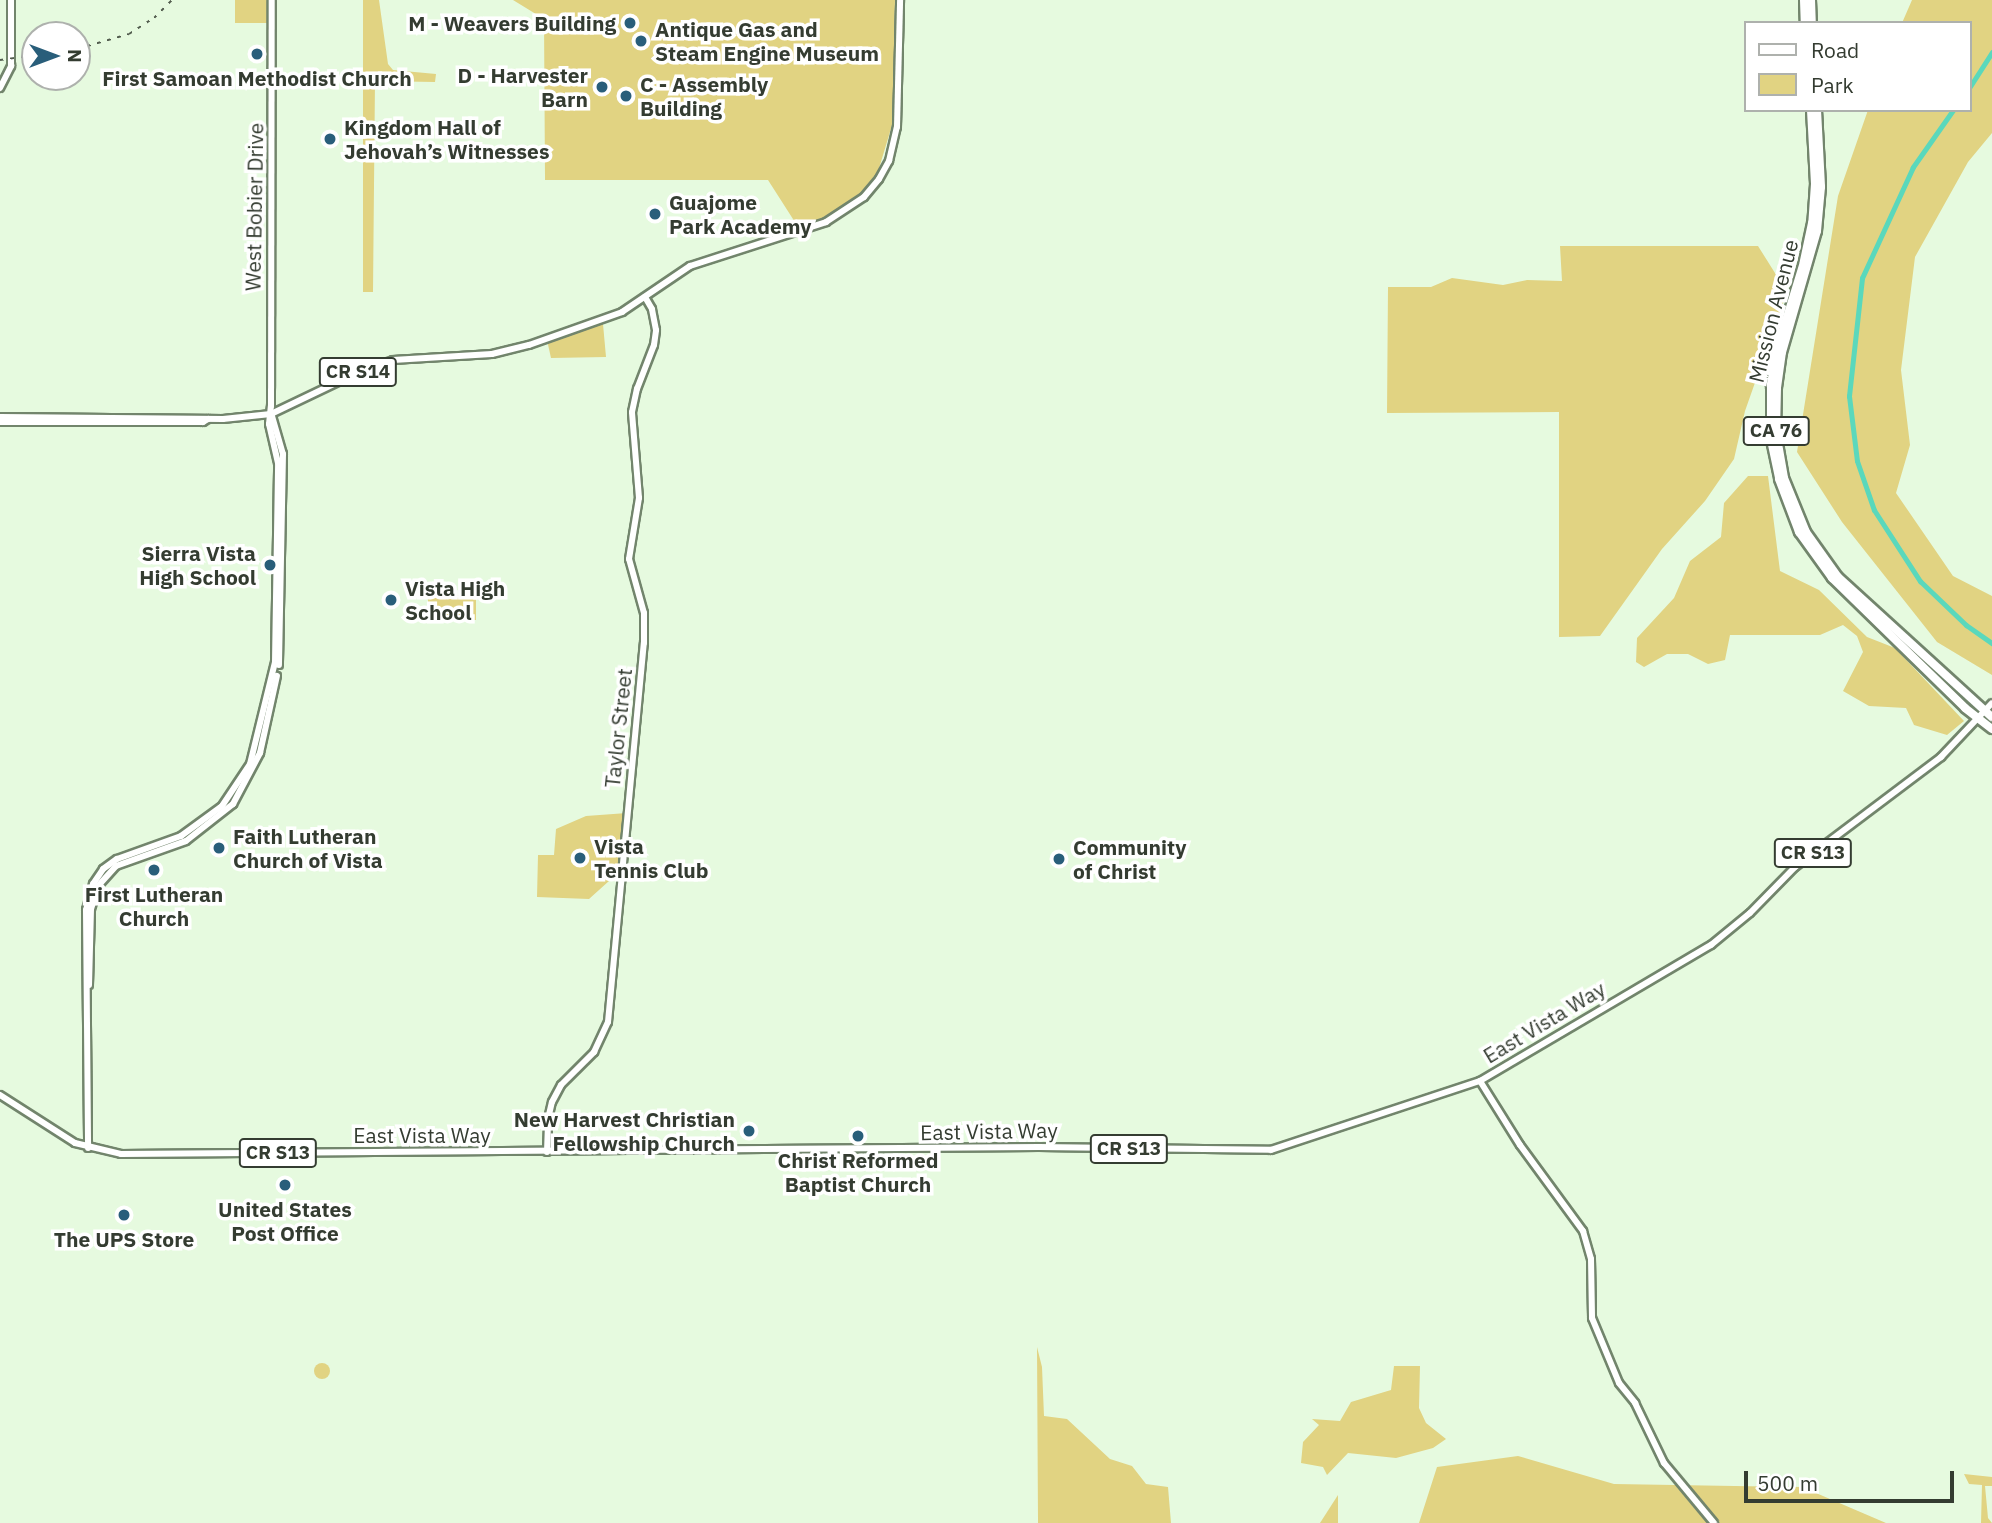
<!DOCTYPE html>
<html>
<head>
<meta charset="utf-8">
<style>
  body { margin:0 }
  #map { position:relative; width:1992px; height:1523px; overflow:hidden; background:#e6fadf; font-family:"IBM Plex Sans",sans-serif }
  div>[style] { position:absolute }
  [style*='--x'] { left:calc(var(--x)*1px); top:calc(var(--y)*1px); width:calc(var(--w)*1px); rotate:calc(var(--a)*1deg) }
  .green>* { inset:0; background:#e1d382 }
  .round { border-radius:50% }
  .river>* { height:5px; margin:-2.5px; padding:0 2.5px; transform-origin:2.5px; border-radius:2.5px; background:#5ad8bc }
  .roads { filter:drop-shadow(2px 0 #72856c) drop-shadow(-2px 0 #72856c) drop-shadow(0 2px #72856c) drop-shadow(0 -2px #72856c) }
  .major>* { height:6px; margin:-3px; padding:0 3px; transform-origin:3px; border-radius:3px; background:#fff }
  .highway>* { height:8px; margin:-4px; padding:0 4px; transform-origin:4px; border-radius:4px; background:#fff }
  .rail>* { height:2px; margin-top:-1px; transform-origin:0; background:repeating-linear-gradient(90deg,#525c4e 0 3.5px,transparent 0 10.5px) }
  .dots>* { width:19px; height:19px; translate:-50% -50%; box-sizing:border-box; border:4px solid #fff; border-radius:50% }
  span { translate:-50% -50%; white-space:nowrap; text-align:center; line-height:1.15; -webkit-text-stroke:7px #fff; paint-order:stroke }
  .shield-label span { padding:2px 5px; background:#fff; border:2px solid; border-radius:5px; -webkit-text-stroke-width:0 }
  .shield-label { font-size:19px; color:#343c31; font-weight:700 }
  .poi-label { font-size:21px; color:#343c31; font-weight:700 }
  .right { translate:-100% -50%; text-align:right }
  .left { translate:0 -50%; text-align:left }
  .street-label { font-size:21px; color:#343c31 }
  .legend { position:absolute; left:1744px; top:21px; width:228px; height:91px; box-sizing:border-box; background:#fff; border:2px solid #aeb1ad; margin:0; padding:9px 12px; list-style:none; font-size:21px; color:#343c31 }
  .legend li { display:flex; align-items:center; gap:14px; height:35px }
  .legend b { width:35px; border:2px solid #aeb1ad }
  .north { position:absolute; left:21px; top:21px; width:70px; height:70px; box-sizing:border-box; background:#fff; border:2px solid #aeb1ad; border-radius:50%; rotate:90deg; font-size:19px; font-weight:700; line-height:28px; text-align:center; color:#343c31 }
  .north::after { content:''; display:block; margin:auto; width:24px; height:32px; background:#295e7a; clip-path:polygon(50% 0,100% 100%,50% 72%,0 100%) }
  .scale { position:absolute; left:1744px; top:1471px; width:210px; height:32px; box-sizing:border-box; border:4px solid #343c31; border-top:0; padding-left:9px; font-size:21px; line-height:24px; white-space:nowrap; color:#343c31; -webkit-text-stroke:5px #fff; paint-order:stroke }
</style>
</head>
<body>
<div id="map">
  <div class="green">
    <i style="clip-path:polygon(235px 0,268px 0,269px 23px,235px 23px)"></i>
    <i style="clip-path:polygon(363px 0,379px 0,388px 64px,393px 70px,436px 74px,435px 82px,375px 81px,373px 292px,363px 292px)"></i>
    <i style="clip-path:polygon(513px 0,895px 0,893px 122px,877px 175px,847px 210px,800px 230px,768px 180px,545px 180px,544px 19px)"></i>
    <i style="clip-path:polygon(1912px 0,1992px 0,1992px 133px,1968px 162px,1915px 257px,1901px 370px,1910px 445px,1896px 493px,1953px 576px,1992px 596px,1992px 675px,1937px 642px,1842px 522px,1797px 452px,1838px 196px,1868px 110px,1969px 110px,1969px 23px,1902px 23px)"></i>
    <i style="clip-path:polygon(1560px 246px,1758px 246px,1787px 292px,1745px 411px,1734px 459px,1705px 501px,1662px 549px,1600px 636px,1559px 637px,1559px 412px,1387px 413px,1388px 287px,1431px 287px,1452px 278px,1503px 285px,1527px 280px,1562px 281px)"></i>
    <i style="clip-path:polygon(603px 324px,606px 357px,551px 358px,547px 340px)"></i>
    <i style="clip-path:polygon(1748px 476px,1768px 476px,1780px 571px,1819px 590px,1867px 637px,1895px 648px,1964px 721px,1947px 735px,1914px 725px,1906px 708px,1869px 706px,1843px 691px,1863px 652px,1857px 636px,1843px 625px,1820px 635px,1730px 635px,1725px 660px,1708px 664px,1688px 654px,1667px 654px,1644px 667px,1636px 662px,1637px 638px,1674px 598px,1690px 561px,1721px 537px,1724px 503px)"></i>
    <i style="clip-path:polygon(428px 595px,476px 595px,476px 620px,428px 620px)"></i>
    <i style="clip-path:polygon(627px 813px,620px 881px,609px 881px,589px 899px,537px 897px,538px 855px,554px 855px,556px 829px,586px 816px)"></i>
    <i style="clip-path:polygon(1037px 1347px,1042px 1367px,1044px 1416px,1067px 1419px,1110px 1459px,1132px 1466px,1146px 1484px,1168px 1487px,1171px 1523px,1038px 1523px)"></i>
    <i class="round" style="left:314px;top:1363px;width:16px;height:16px"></i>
    <i style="clip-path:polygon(1394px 1366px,1420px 1366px,1419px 1408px,1426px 1423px,1446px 1439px,1433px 1448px,1396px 1458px,1348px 1453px,1327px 1475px,1323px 1467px,1301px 1463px,1303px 1442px,1319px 1425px,1312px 1419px,1340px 1421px,1351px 1402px,1391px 1390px)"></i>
    <i style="clip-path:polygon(1518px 1456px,1614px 1484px,1802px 1487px,1886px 1523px,1419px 1523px,1437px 1467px)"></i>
    <i style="clip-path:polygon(1964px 1474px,1992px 1477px,1992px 1486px,1985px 1486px,1988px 1518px,1992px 1523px,1981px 1523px,1982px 1485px,1969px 1484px)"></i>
    <i style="clip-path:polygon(1338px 1495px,1338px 1523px,1320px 1523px)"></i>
  </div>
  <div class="river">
    <i style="--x:1969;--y:88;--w:43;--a:-57.4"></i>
    <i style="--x:1953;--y:110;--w:70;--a:125.1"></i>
    <i style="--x:1913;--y:167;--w:122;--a:114.7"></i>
    <i style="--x:1862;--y:278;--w:119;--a:96.3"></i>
    <i style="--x:1849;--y:396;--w:65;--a:83"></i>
    <i style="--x:1857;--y:461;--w:52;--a:70.9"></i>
    <i style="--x:1874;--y:510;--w:85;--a:57.1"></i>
    <i style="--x:1920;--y:581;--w:64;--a:43.7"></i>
    <i style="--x:1966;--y:625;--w:32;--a:35"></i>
  </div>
  <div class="roads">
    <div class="major">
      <i style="--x:0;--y:88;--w:25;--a:-63"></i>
      <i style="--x:11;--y:66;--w:66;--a:-90"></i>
      <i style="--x:272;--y:416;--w:40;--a:74"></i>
      <i style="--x:283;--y:454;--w:211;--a:91.1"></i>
      <i style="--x:0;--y:417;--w:223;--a:0.5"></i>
      <i style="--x:223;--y:419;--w:48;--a:-5.9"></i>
      <i style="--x:271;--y:414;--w:102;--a:-25.6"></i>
      <i style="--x:363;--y:370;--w:32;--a:-18"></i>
      <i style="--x:393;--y:360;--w:99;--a:-3.5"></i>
      <i style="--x:492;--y:354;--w:38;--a:-14"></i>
      <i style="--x:529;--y:345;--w:99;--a:-19.5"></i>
      <i style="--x:622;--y:312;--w:82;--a:-34.1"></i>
      <i style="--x:690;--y:266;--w:143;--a:-17.9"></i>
      <i style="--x:826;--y:222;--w:45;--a:-33.3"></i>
      <i style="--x:864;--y:197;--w:23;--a:-50"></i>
      <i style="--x:879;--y:179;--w:21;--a:-61"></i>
      <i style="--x:889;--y:161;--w:35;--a:-77"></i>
      <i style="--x:897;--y:127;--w:127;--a:-88.6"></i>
      <i style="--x:0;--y:422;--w:203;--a:0"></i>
      <i style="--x:203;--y:422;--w:6;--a:-31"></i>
      <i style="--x:89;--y:985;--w:76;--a:-88.5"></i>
      <i style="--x:91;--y:909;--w:24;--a:-73"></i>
      <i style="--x:98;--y:886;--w:27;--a:-48"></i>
      <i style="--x:116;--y:866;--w:74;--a:-19.7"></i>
      <i style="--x:186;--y:841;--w:60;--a:-38.2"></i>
      <i style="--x:233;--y:804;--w:58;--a:-62.1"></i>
      <i style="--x:260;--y:753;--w:79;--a:-77.6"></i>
      <i style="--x:87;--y:1024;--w:124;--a:89.5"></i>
      <i style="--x:87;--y:1025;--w:115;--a:-90.5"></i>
      <i style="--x:86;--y:910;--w:27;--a:-75"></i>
      <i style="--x:93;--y:884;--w:18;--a:-56"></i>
      <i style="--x:103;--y:869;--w:17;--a:-36"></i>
      <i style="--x:117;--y:859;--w:68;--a:-19.8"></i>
      <i style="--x:181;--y:836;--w:51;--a:-36.2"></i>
      <i style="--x:222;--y:806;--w:50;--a:-56.3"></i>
      <i style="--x:250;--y:764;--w:105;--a:-76.2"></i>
      <i style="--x:275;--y:662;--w:199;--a:-89.1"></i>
      <i style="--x:278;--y:463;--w:40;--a:-103"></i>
      <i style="--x:269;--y:424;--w:18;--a:-84"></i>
      <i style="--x:271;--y:406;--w:406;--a:-89.9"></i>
      <i style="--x:1480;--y:1081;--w:75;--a:58"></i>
      <i style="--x:1520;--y:1145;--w:107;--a:53.8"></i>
      <i style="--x:1583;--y:1231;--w:29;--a:74"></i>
      <i style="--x:1591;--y:1259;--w:59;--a:89"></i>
      <i style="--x:1592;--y:1318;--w:70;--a:67.4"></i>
      <i style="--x:1619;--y:1383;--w:26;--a:51"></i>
      <i style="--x:1635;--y:1403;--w:67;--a:64.2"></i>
      <i style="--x:1664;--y:1463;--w:78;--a:50.2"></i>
      <i style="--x:0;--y:1095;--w:89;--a:32.6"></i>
      <i style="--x:75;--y:1143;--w:47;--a:13.4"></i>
      <i style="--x:121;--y:1154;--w:918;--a:-0.44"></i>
      <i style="--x:1039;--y:1147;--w:232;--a:0.7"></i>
      <i style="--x:1271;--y:1150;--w:220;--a:-18.3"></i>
      <i style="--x:1480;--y:1081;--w:268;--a:-30.5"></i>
      <i style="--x:1711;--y:945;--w:50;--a:-39.4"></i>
      <i style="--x:1750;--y:913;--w:64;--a:-45.6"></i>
      <i style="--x:1795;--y:867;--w:183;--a:-37"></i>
      <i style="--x:1941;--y:757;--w:74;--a:-46.6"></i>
      <i style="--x:547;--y:1152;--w:33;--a:-88"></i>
      <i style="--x:548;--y:1119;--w:17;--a:-77"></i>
      <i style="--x:552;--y:1102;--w:19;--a:-62"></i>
      <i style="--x:561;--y:1085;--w:47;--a:-45"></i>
      <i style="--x:594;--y:1052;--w:33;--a:-65"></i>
      <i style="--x:608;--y:1022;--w:381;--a:-84.6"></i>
      <i style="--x:644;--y:643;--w:30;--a:-90"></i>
      <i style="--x:644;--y:613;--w:56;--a:-105.5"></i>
      <i style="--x:629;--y:559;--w:62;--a:-80.7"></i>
      <i style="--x:639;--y:498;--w:86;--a:-94.7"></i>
      <i style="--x:632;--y:412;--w:24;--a:-78"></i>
      <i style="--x:637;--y:389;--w:47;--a:-68.9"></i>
      <i style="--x:654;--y:345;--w:15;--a:-82"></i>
      <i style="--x:656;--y:330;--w:21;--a:-101"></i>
      <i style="--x:652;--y:309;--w:14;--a:-120"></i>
    </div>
    <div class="highway">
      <i style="--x:1804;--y:0;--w:23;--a:88"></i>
      <i style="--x:1811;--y:0;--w:23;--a:88"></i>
      <i style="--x:1811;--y:110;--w:74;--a:86.9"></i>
      <i style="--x:1815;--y:184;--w:39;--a:94"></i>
      <i style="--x:1812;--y:223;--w:40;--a:102"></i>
      <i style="--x:1804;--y:262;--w:92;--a:107.1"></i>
      <i style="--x:1777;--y:350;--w:36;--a:100"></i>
      <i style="--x:1771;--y:385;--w:55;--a:90"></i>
      <i style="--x:1771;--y:440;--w:40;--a:78"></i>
      <i style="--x:1779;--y:479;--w:57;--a:69.3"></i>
      <i style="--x:1799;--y:532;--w:57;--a:54.3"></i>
      <i style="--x:1832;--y:578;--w:186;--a:44.3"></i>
      <i style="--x:1965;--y:708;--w:34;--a:38"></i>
      <i style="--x:1817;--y:110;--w:77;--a:87"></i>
      <i style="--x:1821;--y:187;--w:44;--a:95.2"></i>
      <i style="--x:1817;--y:231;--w:126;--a:106.1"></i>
      <i style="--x:1782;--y:352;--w:36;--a:98"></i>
      <i style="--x:1777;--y:388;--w:44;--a:91.3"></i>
      <i style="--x:1776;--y:432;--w:47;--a:80.1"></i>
      <i style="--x:1784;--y:478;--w:58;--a:67.8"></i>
      <i style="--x:1806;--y:532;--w:55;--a:54.6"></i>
      <i style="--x:1838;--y:577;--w:208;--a:42.3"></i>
    </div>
  </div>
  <div class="rail">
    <i style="--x:77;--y:49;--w:54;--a:-16.1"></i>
    <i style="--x:129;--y:34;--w:30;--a:-33"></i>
    <i style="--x:154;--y:18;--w:25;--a:-45"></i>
    <i style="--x:0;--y:60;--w:35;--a:-8"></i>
  </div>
  <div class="dots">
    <i style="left:630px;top:23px;background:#295e7a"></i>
    <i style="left:641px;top:41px;background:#295e7a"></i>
    <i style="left:257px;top:54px;background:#295e7a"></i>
    <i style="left:602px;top:87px;background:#295e7a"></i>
    <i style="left:626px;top:96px;background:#295e7a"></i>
    <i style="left:330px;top:139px;background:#295e7a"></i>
    <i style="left:655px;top:214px;background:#295e7a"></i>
    <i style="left:270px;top:565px;background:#295e7a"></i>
    <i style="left:391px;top:600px;background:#295e7a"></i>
    <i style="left:219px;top:848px;background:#295e7a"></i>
    <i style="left:580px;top:858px;background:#295e7a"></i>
    <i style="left:1059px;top:859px;background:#295e7a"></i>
    <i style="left:154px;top:870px;background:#295e7a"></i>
    <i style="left:749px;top:1131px;background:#295e7a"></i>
    <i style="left:858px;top:1136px;background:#295e7a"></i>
    <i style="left:285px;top:1185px;background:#295e7a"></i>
    <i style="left:124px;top:1215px;background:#295e7a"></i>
  </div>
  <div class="shield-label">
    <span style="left:358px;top:372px">CR S14</span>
    <span style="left:1776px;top:431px">CA 76</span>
    <span style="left:1813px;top:853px">CR S13</span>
    <span style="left:1129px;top:1149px">CR S13</span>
    <span style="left:278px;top:1153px">CR S13</span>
  </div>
  <div class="poi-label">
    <span class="right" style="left:616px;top:23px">M - Weavers Building</span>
    <span class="left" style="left:655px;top:41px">Antique Gas and<br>Steam Engine Museum</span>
    <span class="right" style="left:588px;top:87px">D - Harvester<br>Barn</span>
    <span style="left:257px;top:78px">First Samoan Methodist Church</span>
    <span class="left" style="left:640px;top:96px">C - Assembly<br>Building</span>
    <span class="left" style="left:344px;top:139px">Kingdom Hall of<br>Jehovah’s Witnesses</span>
    <span class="left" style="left:669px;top:214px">Guajome<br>Park Academy</span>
    <span class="right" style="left:256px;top:565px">Sierra Vista<br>High School</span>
    <span class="left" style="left:405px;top:600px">Vista High<br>School</span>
    <span class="left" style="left:233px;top:848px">Faith Lutheran<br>Church of Vista</span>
    <span class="left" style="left:594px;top:858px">Vista<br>Tennis Club</span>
    <span class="left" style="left:1073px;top:859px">Community<br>of Christ</span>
    <span style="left:154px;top:906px">First Lutheran<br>Church</span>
    <span class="right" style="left:735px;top:1131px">New Harvest Christian<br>Fellowship Church</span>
    <span style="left:858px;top:1172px">Christ Reformed<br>Baptist Church</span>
    <span style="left:285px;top:1221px">United States<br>Post Office</span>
    <span style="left:124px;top:1239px">The UPS Store</span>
  </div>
  <div class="street-label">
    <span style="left:254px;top:207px;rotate:-89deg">West Bobier Drive</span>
    <span style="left:1773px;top:311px;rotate:-76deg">Mission Avenue</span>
    <span style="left:618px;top:728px;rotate:-84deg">Taylor Street</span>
    <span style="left:1544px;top:1022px;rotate:-31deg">East Vista Way</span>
    <span style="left:989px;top:1131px;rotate:-1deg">East Vista Way</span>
    <span style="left:422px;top:1135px">East Vista Way</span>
  </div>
  <ul class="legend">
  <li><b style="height:9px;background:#fff"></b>Road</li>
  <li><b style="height:19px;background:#e1d382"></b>Park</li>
  </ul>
  <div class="north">N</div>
  <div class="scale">500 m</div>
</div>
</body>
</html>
